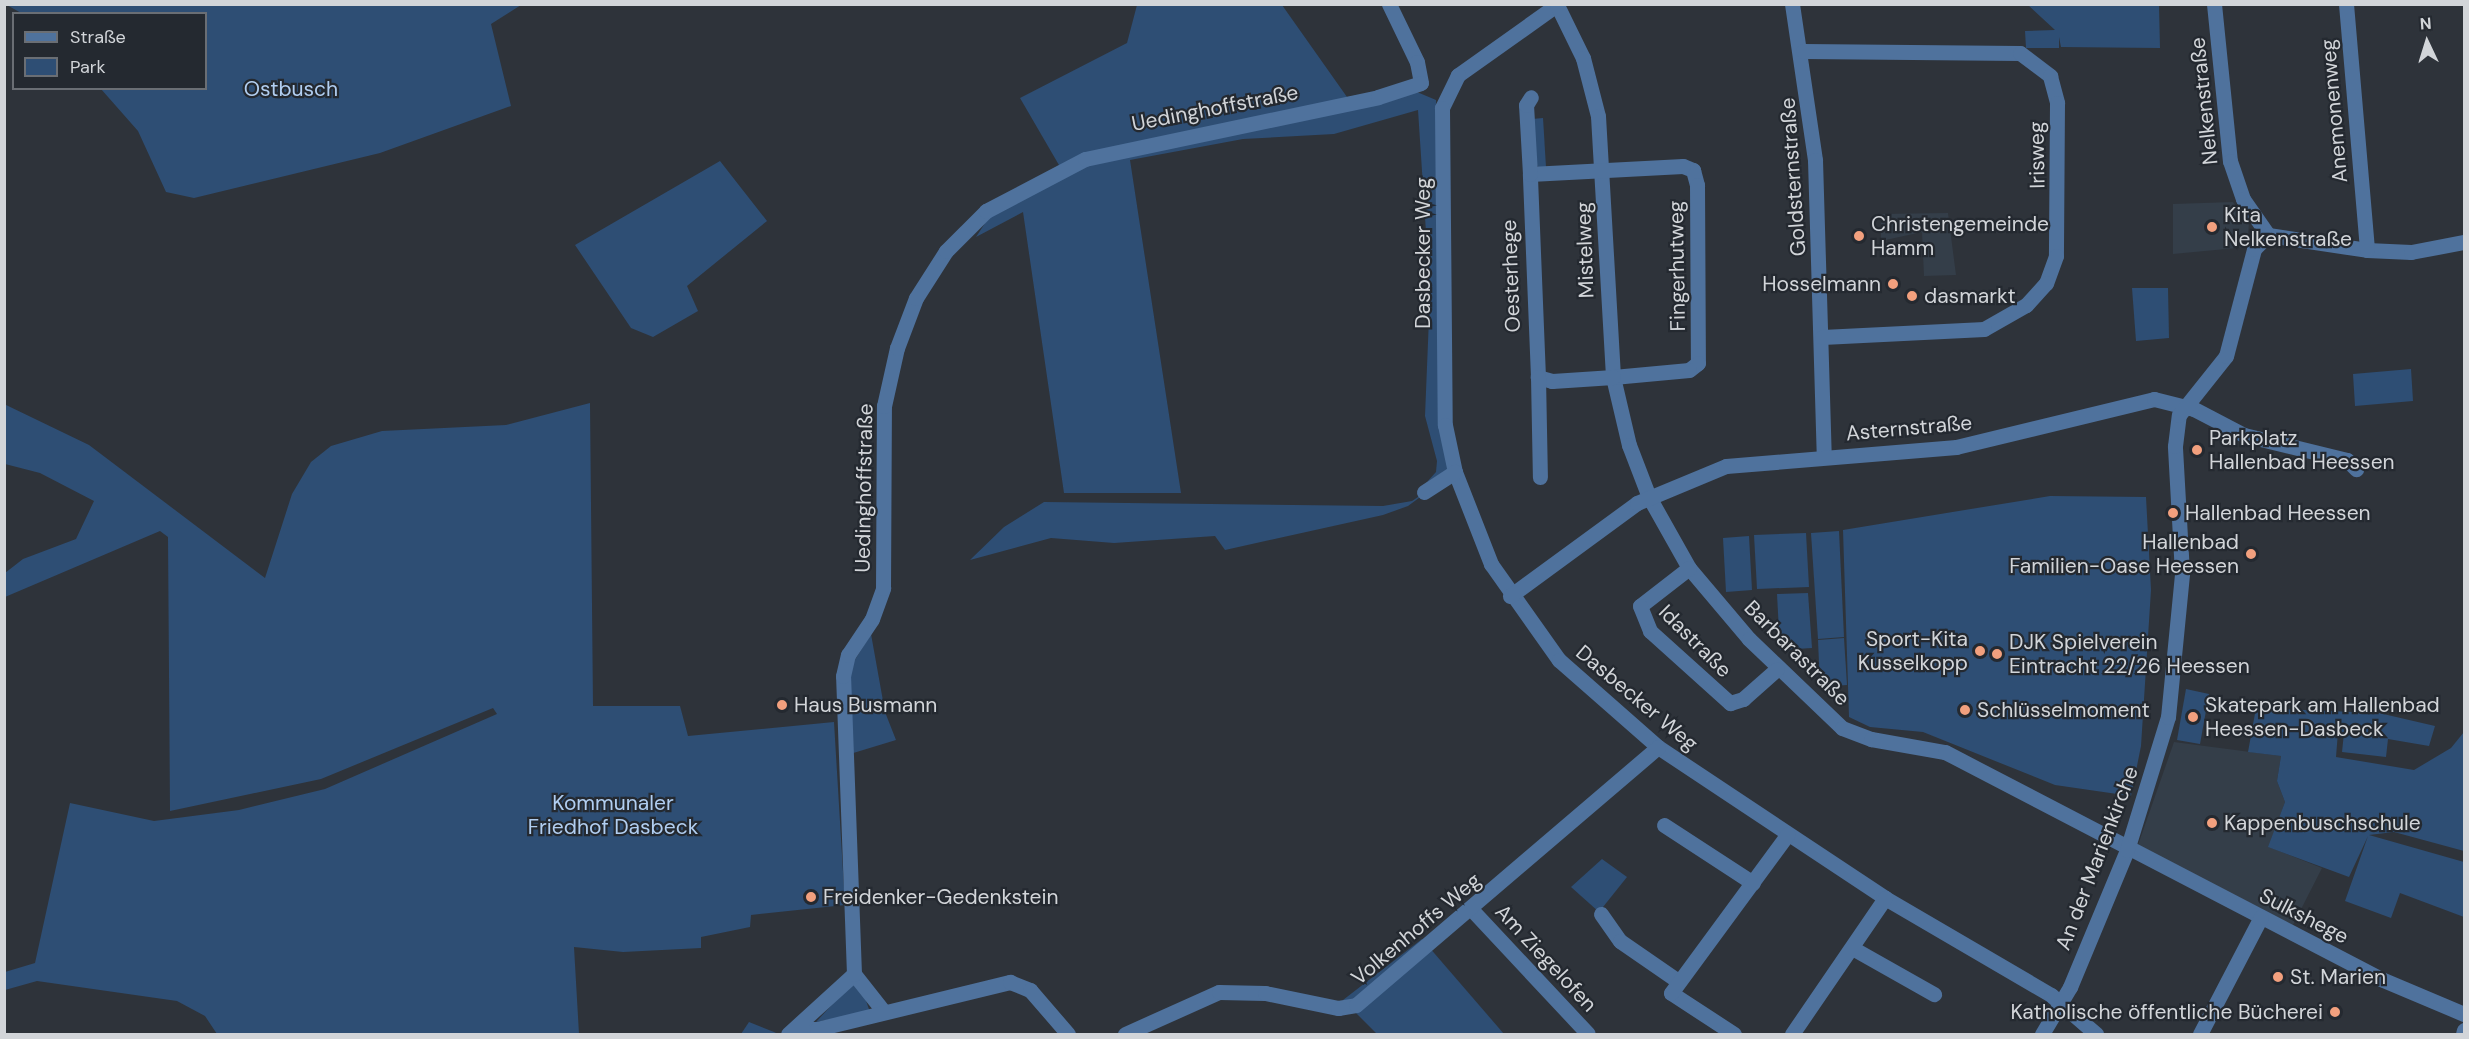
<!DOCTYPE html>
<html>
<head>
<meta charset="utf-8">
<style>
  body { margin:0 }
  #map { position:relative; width:2469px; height:1039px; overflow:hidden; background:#2e333a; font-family:"DM Sans",sans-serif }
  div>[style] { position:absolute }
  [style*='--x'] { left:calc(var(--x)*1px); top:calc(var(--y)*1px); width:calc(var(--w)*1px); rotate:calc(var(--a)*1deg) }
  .built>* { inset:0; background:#343e49 }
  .green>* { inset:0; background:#2e4e74 }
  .minor>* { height:15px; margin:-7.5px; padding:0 7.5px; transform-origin:7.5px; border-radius:7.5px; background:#4f729d }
  .dots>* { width:16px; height:16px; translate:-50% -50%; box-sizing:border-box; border:3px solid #242930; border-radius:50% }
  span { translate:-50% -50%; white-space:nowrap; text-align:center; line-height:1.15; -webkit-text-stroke:4.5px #242930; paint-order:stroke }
  .park-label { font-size:21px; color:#b1cef1 }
  .street-label { font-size:21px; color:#d2d5d9 }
  .poi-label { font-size:21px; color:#d2d5d9 }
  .left { translate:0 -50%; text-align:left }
  .right { translate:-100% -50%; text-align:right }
  .frame { position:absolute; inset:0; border:6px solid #d2d5d9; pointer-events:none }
  .legend { position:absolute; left:12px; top:12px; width:195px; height:78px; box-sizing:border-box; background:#242930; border:2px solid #6a6e74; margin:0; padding:8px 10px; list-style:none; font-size:18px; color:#d2d5d9 }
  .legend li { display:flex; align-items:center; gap:12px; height:30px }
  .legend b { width:30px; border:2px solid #6a6e74 }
  .north { position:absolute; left:2397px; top:12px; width:60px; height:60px; -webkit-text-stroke:4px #242930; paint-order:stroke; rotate:356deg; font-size:16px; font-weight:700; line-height:24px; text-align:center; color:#d2d5d9 }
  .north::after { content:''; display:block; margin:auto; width:21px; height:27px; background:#d2d5d9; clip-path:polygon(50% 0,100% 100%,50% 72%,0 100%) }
</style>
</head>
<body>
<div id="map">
  <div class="built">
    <i style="clip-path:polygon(2233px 202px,2249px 223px,2247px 247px,2173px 254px,2173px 204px)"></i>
    <i style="clip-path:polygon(1948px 213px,1956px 275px,1924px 276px,1922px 232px,1881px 241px,1881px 214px)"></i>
    <i style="clip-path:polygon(2174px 742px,2281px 756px,2277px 781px,2285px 802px,2269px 847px,2322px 868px,2293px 925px,2138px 845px)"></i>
  </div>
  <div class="green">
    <i style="clip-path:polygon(5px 4px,521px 5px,491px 24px,511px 106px,380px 153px,194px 198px,166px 192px,138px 131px,101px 89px,206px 88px,206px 14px,23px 14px)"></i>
    <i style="clip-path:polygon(1137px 5px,1282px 5px,1347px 97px,1405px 87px,1436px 100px,1450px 468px,1427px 482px,1436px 472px,1437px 461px,1425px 416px,1430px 293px,1418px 110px,1334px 134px,1243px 139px,1130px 160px,1181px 493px,1064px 493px,1023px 212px,976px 237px,991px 214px,1063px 172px,1020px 98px,1127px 43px)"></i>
    <i style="clip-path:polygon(2028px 5px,2159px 5px,2160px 48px,2061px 47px,2059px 37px,2059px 48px,2026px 48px,2025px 31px,2055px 30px)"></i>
    <i style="clip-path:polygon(1543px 118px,1546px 167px,1539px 168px,1533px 160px,1532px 119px)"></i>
    <i style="clip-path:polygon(720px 161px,767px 221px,687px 286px,698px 311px,653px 337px,631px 328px,575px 245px)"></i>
    <i style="clip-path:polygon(2132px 288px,2168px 288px,2169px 338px,2136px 341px)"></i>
    <i style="clip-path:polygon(2411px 369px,2413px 401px,2355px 406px,2353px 374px)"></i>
    <i style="clip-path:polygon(590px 403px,593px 706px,680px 706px,688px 736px,834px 722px,845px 905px,751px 915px,750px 927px,701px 937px,701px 948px,623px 952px,574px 947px,579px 1034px,217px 1034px,205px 1016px,177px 1001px,37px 981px,5px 990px,5px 972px,35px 963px,70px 803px,154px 821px,239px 810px,325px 789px,497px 714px,493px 708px,321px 779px,170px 811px,168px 537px,160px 531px,5px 597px,5px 573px,23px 559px,76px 539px,94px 501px,40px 473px,5px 464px,4px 404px,89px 445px,265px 578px,292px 494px,311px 462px,331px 446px,382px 431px,506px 425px)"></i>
    <i style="clip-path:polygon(1442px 481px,1408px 506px,1383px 515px,1225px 550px,1215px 536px,1114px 543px,1051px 538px,970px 560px,1004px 527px,1044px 502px,1383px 506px,1412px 501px)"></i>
    <i style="clip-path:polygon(2050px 496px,2146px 497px,2151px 590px,2141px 746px,2131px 796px,2055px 785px,1923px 732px,1870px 727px,1849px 717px,1843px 530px)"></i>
    <i style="clip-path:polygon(1839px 531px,1844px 637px,1818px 639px,1811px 533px)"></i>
    <i style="clip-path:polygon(1806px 533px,1809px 587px,1757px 589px,1754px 535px)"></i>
    <i style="clip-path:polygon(1749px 536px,1752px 590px,1726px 592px,1723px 538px)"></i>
    <i style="clip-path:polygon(1808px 593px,1812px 648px,1780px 650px,1777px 594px)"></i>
    <i style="clip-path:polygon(871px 634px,885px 712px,896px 740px,850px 754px,851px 666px)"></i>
    <i style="clip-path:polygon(1844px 638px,1847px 685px,1820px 687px,1818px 640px)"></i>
    <i style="clip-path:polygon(2186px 689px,2209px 694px,2200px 744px,2177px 740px)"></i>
    <i style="clip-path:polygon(2256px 708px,2379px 713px,2435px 726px,2429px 746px,2388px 739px,2386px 757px,2342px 752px,2344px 733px,2338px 732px,2336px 757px,2414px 770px,2451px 748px,2464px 732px,2464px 851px,2394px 832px,2369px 835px,2464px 862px,2464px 917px,2400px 893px,2391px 918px,2345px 901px,2368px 836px,2349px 877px,2268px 847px,2285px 802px,2277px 781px,2281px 756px,2248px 752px)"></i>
    <i style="clip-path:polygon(1602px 859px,1627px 877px,1599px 912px,1571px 887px)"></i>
    <i style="clip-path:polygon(1422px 939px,1504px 1034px,1377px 1034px,1343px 1000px)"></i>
    <i style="clip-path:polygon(860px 984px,870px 1012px,816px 1022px,850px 985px)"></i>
    <i style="clip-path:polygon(749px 1022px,774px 1032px,778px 1034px,741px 1034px)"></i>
  </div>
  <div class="minor">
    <i style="--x:1389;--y:4;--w:64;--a:64.2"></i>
    <i style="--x:1417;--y:62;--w:21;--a:79"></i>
    <i style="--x:1558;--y:4;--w:123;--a:144.6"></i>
    <i style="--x:1458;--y:75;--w:37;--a:116"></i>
    <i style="--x:1442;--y:108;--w:317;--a:89.5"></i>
    <i style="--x:1445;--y:425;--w:48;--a:78"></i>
    <i style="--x:1455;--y:472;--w:99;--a:68.6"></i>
    <i style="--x:1491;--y:564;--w:118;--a:54.7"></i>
    <i style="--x:1559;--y:660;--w:132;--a:41.3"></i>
    <i style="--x:1658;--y:747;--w:273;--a:33.6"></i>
    <i style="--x:1885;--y:898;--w:192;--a:30.3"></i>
    <i style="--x:2051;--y:995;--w:60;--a:40.9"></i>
    <i style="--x:1792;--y:4;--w:158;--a:81.6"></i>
    <i style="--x:1815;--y:160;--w:295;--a:88.3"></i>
    <i style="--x:2214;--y:4;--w:158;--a:84.2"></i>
    <i style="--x:2230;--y:161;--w:40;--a:71.1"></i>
    <i style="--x:2243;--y:199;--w:44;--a:55.2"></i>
    <i style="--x:2268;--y:235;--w:100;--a:8.6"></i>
    <i style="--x:2367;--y:250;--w:44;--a:2.6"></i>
    <i style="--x:2411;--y:252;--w:54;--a:-10.7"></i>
    <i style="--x:2346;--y:4;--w:247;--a:85.1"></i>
    <i style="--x:1557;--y:5;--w:59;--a:63.9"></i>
    <i style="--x:1583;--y:58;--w:60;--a:75.5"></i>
    <i style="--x:1598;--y:116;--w:261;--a:86.7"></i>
    <i style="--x:1613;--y:377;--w:70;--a:76.8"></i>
    <i style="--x:1629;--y:445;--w:56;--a:69"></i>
    <i style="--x:1649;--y:497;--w:81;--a:60.6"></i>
    <i style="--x:1689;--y:568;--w:93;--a:49.8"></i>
    <i style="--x:1749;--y:639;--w:129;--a:43.7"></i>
    <i style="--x:1842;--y:728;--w:31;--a:21"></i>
    <i style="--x:1871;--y:739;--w:75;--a:10"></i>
    <i style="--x:1945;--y:752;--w:492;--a:27.5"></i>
    <i style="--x:2381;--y:979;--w:90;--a:22.9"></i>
    <i style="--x:1803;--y:51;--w:217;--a:0.5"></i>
    <i style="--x:2020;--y:53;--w:38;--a:37"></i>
    <i style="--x:2050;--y:76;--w:28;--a:75"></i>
    <i style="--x:2057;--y:103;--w:153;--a:90.4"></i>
    <i style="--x:2056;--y:256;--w:29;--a:110"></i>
    <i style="--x:2046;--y:283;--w:30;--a:132"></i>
    <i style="--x:2026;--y:305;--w:48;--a:150.3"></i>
    <i style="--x:1984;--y:329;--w:162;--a:177.2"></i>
    <i style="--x:1683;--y:166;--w:11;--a:22"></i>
    <i style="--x:1693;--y:170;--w:16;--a:75"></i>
    <i style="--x:1697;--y:185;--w:178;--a:89.7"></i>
    <i style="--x:1698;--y:363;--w:11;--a:142"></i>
    <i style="--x:1689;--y:370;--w:76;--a:174.7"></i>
    <i style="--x:1613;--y:377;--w:61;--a:176.2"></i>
    <i style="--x:1552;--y:381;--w:15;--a:-164"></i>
    <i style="--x:1538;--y:377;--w:203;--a:-92.3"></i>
    <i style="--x:1530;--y:174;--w:153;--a:-3"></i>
    <i style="--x:1530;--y:174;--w:69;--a:-93.3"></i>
    <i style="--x:1526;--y:105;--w:9;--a:-58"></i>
    <i style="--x:1538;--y:377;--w:100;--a:88.9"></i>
    <i style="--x:1424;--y:492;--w:37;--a:-33"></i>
    <i style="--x:1689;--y:568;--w:62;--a:142.2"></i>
    <i style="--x:1640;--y:606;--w:27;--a:68"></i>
    <i style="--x:1650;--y:631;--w:108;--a:42"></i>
    <i style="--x:1730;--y:703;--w:14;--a:-17"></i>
    <i style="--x:1743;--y:699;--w:45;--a:-41.4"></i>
    <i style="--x:1510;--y:596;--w:157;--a:-36.2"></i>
    <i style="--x:1637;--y:503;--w:96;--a:-22.6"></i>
    <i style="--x:1726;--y:466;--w:231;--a:-4.7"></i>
    <i style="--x:1956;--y:447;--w:204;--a:-13.6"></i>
    <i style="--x:2154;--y:399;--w:41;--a:14"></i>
    <i style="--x:2194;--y:409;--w:56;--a:27.5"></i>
    <i style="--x:2244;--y:435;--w:106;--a:13.6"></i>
    <i style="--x:2347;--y:460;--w:13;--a:45"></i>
    <i style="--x:1664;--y:825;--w:106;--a:33.1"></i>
    <i style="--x:1473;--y:911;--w:168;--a:46.9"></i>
    <i style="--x:1601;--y:914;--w:33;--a:55"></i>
    <i style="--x:1620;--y:941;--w:70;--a:34.6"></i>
    <i style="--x:1854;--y:949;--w:92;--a:29.4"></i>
    <i style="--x:854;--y:974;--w:48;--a:51.7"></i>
    <i style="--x:796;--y:1029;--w:21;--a:0"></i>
    <i style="--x:817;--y:1029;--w:199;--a:-13.7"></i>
    <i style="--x:1010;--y:982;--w:22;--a:22"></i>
    <i style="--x:1030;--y:990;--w:58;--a:49.2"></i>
    <i style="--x:788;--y:1034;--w:89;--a:-42.3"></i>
    <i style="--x:854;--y:974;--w:298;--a:-92.1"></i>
    <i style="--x:843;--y:676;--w:22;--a:-77"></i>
    <i style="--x:848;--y:655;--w:43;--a:-56.3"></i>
    <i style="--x:872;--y:619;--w:33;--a:-70"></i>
    <i style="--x:883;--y:588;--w:182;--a:-89.7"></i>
    <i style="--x:884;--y:406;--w:59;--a:-77.4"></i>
    <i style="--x:897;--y:348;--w:53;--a:-69.2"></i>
    <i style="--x:916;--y:298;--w:56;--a:-57.4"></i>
    <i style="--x:946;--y:251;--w:57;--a:-45"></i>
    <i style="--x:986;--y:211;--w:112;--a:-27.7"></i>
    <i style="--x:1085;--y:159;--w:299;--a:-11.9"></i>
    <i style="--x:1378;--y:97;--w:45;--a:-18"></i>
    <i style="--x:1125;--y:1034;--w:103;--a:-24.1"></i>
    <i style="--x:1219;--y:992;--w:46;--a:1.2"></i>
    <i style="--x:1265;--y:993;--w:75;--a:11.6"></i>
    <i style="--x:1338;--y:1008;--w:18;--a:-9"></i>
    <i style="--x:1356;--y:1005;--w:397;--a:-40.5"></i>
    <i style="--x:1734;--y:1034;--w:75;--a:-146.9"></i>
    <i style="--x:1671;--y:993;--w:197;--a:-53.7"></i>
    <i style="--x:1792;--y:1034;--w:165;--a:-55.6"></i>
    <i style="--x:2042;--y:1034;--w:55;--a:-59.2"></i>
    <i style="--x:2070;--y:987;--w:148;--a:-67.4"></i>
    <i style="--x:2127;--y:850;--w:139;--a:-72.9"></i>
    <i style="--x:2168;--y:717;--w:145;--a:-84.4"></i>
    <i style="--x:2182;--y:573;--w:127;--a:-93.2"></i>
    <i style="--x:2175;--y:446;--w:31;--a:-83"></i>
    <i style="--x:2179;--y:415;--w:75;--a:-51.5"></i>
    <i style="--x:2226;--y:356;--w:111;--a:-75.3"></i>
    <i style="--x:2254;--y:249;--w:20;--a:-45"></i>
    <i style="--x:2200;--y:1034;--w:132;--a:-62.5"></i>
    <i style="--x:2463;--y:1034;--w:4;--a:-76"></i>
  </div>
  <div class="dots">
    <i style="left:2212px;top:227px;background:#f2a07e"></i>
    <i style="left:1859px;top:236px;background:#f2a07e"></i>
    <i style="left:1893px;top:284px;background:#f2a07e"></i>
    <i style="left:1912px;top:296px;background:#f2a07e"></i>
    <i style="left:2197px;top:450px;background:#f2a07e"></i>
    <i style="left:2173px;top:513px;background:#f2a07e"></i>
    <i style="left:2251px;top:554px;background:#f2a07e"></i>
    <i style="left:1980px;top:651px;background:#f2a07e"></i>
    <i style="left:1997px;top:654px;background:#f2a07e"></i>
    <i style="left:782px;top:705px;background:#f2a07e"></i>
    <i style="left:1965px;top:710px;background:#f2a07e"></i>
    <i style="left:2193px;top:717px;background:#f2a07e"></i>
    <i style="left:2212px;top:823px;background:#f2a07e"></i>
    <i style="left:811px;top:897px;background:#f2a07e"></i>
    <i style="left:2278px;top:977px;background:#f2a07e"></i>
    <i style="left:2335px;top:1012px;background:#f2a07e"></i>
  </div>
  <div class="park-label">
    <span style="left:291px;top:89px">Ostbusch</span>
    <span style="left:613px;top:815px">Kommunaler<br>Friedhof Dasbeck</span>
  </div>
  <div class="street-label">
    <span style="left:2204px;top:101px;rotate:-96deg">Nelkenstraße</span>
    <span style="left:1215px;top:108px;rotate:-11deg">Uedinghoffstraße</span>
    <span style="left:2334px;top:111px;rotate:-95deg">Anemonenweg</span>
    <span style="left:2037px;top:155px;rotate:-91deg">Irisweg</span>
    <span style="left:1793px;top:177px;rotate:-94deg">Goldsternstraße</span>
    <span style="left:1585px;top:250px;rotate:-92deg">Mistelweg</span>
    <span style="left:1423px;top:253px;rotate:-90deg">Dasbecker Weg</span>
    <span style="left:1677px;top:266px;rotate:-91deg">Fingerhutweg</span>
    <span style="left:1511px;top:276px;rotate:-92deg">Oesterhege</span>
    <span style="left:1909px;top:428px;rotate:-5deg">Asternstraße</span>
    <span style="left:864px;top:488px;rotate:-89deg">Uedinghoffstraße</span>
    <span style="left:1695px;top:641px;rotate:45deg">Idastraße</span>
    <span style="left:1797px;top:653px;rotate:45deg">Barbarastraße</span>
    <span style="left:1637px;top:698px;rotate:40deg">Dasbecker Weg</span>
    <span style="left:2097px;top:858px;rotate:-69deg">An der Marienkirche</span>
    <span style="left:2304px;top:916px;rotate:27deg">Sulkshege</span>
    <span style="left:1416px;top:929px;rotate:-40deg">Volkenhoffs Weg</span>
    <span style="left:1546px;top:958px;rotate:47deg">Am Ziegelofen</span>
  </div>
  <div class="poi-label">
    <span class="left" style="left:2224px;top:227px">Kita<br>Nelkenstraße</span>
    <span class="left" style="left:1871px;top:236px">Christengemeinde<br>Hamm</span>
    <span class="right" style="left:1881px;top:284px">Hosselmann</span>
    <span class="left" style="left:1924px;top:296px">dasmarkt</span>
    <span class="left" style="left:2209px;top:450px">Parkplatz<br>Hallenbad Heessen</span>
    <span class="left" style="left:2185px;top:513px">Hallenbad Heessen</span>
    <span class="right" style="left:2239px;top:554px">Hallenbad<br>Familien-Oase Heessen</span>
    <span class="right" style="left:1968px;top:651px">Sport-Kita<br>Kusselkopp</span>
    <span class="left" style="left:2009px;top:654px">DJK Spielverein<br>Eintracht 22/26 Heessen</span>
    <span class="left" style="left:794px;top:705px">Haus Busmann</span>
    <span class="left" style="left:2205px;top:717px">Skatepark am Hallenbad<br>Heessen-Dasbeck</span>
    <span class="left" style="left:1977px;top:710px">Schlüsselmoment</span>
    <span class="left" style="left:2224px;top:823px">Kappenbuschschule</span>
    <span class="left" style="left:823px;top:897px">Freidenker-Gedenkstein</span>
    <span class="left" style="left:2290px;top:977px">St. Marien</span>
    <span class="right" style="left:2323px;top:1012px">Katholische öffentliche Bücherei</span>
  </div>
  <div class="frame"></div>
  <ul class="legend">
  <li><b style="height:8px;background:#4f729d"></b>Straße</li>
  <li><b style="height:16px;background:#2e4e74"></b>Park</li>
  </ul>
  <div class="north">N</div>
</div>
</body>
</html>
